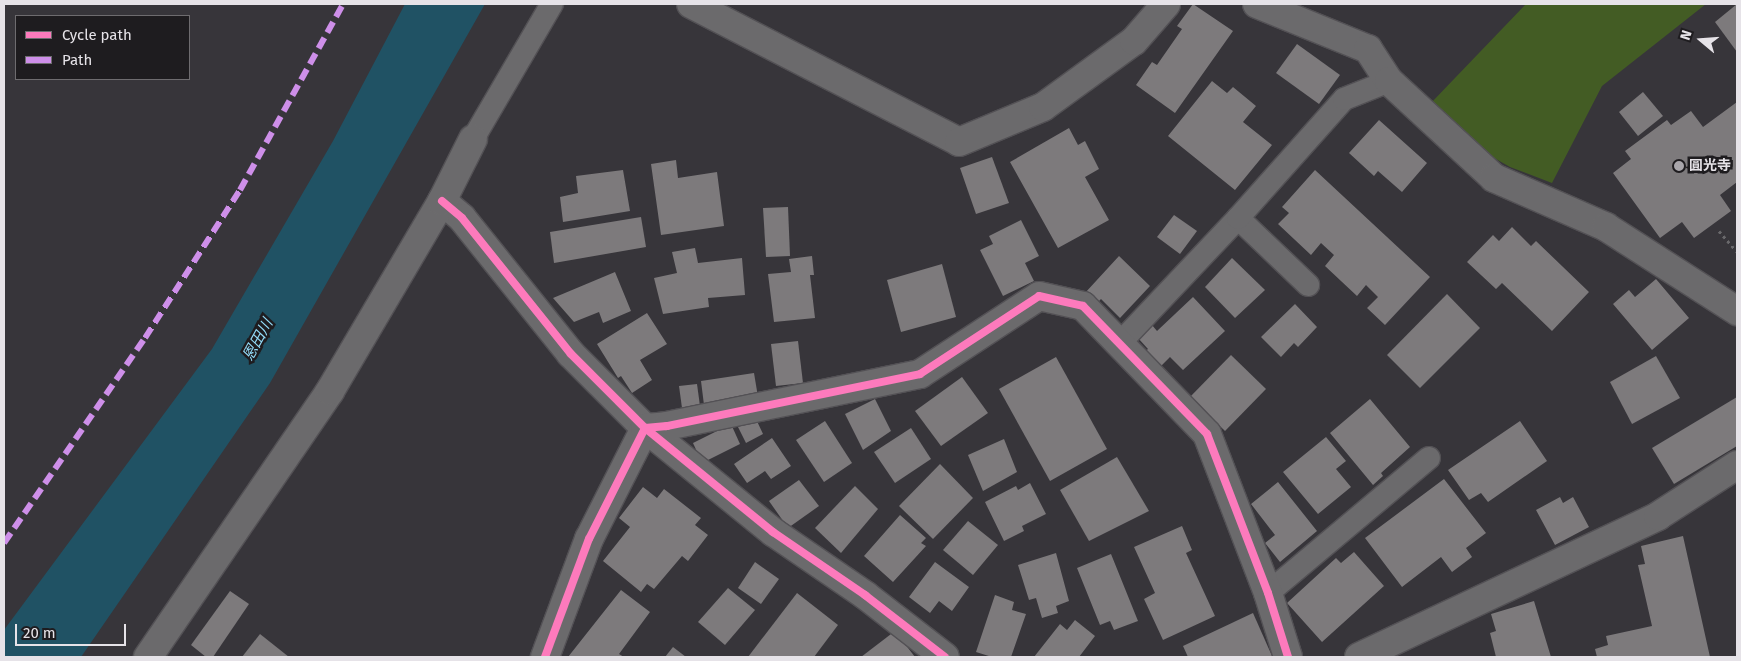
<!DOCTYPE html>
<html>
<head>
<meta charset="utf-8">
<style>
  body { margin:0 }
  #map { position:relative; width:1741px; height:661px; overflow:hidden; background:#37353a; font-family:"Fira Sans","Noto Sans JP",sans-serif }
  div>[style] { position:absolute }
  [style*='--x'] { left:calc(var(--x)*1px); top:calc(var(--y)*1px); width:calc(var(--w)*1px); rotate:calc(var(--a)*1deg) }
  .green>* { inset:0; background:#435c24 }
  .water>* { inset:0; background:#205264 }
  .building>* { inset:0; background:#7d7a7c }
  .path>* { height:3px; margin-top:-1.5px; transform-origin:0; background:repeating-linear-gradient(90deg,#69686b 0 2.5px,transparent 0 6.5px) }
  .roads { filter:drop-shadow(1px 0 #535155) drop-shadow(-1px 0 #535155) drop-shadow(0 1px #535155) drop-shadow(0 -1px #535155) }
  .lane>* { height:22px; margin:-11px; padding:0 11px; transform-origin:11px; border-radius:11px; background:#6b6a6c }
  .street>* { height:28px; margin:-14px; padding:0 14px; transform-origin:14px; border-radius:14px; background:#6b6a6c }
  .quiet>* { height:6px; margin-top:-3px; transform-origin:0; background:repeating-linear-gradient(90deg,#ce8fe9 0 12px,transparent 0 18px) }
  .cycleway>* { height:8px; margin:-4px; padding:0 4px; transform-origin:4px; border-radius:4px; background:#fd7abc }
  .dots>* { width:14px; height:14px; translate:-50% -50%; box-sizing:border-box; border:2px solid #1e1c1f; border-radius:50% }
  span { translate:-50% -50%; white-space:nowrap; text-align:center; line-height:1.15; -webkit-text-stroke:5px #1e1c1f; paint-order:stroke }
  .poi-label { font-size:14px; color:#e6e3e8; font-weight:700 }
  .left { translate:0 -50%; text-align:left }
  .water-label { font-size:15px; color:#92dbf8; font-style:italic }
  .frame { position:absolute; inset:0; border:5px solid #e6e3e8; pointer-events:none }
  .legend { position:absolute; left:15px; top:15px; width:175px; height:65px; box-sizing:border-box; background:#1e1c1f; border:1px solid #6e6c6f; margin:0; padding:6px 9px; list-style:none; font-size:15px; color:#e6e3e8 }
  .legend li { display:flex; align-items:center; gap:10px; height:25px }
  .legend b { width:25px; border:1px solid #6e6c6f }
  .north { position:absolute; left:1676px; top:15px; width:50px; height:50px; -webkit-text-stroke:4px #1e1c1f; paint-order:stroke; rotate:288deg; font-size:14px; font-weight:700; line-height:20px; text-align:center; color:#e6e3e8 }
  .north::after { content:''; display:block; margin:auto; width:18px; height:22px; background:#e6e3e8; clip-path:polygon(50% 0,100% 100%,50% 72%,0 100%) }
  .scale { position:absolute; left:15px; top:624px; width:111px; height:22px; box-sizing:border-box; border:2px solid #e6e3e8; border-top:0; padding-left:6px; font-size:15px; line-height:18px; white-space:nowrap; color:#e6e3e8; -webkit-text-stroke:4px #1e1c1f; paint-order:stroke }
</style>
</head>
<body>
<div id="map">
  <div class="green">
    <i style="clip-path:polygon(1526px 4px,1706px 4px,1602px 86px,1552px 183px,1510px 167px,1473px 146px,1430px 104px)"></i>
  </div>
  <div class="water">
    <i style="clip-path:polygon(405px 4px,485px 4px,270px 383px,81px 657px,4px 657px,4px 630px,212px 349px,333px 141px)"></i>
  </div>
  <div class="building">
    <i style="clip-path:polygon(1193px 4px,1233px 31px,1175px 113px,1136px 85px,1152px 62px,1157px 65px,1182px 29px,1177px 26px)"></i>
    <i style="clip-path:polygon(1737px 4px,1737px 52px,1715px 22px)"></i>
    <i style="clip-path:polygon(1297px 44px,1340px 75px,1319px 104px,1276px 73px)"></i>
    <i style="clip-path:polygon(1212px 81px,1227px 93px,1233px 87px,1256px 106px,1243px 122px,1272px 145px,1235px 190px,1168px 136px)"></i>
    <i style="clip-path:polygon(1643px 92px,1663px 116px,1638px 136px,1619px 112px)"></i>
    <i style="clip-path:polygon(1737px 102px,1737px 182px,1720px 195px,1731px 211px,1694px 238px,1682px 222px,1660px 238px,1613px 173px,1631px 159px,1625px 151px,1667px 120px,1671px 125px,1691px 111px,1703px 127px)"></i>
    <i style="clip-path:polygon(1379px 120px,1427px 163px,1402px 192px,1378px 171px,1374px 176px,1349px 153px)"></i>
    <i style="clip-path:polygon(1069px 128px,1078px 145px,1085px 141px,1099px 169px,1085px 177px,1109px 220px,1058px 248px,1010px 162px)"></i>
    <i style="clip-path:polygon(992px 157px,1009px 203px,976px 214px,960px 168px)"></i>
    <i style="clip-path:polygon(676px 160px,678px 178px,717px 172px,724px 226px,661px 235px,651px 164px)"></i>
    <i style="clip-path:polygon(623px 170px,630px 211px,563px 222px,560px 197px,578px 193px,576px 176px)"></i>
    <i style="clip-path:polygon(1315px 170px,1430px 277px,1385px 325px,1367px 308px,1378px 297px,1366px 285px,1357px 296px,1325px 266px,1334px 255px,1321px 243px,1311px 255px,1278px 224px,1289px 213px,1282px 207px)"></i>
    <i style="clip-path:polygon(788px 207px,790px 256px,766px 257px,763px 208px)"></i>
    <i style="clip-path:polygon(1174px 215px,1197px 231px,1180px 254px,1157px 237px)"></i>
    <i style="clip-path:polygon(641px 217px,646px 247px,554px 263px,550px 232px)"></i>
    <i style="clip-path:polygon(1021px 220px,1039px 256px,1025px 263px,1034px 281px,1003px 296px,980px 250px,993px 244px,989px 236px)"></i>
    <i style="clip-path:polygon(1512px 227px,1531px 246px,1536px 241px,1589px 292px,1552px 331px,1502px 283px,1496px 289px,1467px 262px,1493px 235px,1499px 241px)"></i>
    <i style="clip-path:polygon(695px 248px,698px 263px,742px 258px,745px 295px,708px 298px,709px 307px,663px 314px,654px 278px,677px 273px,672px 252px)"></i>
    <i style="clip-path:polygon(812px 256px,814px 275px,810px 275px,815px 318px,774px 322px,768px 274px,791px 272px,789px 259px)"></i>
    <i style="clip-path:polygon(1119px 256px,1150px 286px,1120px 318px,1101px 299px,1096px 304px,1085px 293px)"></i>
    <i style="clip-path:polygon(1232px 258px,1265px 290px,1235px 318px,1205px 287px)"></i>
    <i style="clip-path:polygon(942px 264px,956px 317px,901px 332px,887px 280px)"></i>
    <i style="clip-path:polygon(615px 272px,631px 311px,603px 323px,599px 312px,574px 322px,553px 298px)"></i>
    <i style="clip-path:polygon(1656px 279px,1689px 318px,1652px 350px,1613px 304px,1629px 290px,1635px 297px)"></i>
    <i style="clip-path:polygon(1447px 294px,1480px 328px,1420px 388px,1387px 355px)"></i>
    <i style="clip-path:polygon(1193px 297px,1225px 331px,1183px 370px,1170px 357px,1159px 368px,1144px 352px,1148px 349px,1138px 338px,1152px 325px,1157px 331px)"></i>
    <i style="clip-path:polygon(1295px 304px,1317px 327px,1298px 347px,1294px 343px,1281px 357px,1261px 337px)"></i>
    <i style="clip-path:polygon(647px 313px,667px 344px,640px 360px,652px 380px,632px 393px,621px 376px,618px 378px,597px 344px)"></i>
    <i style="clip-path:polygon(798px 341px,803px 383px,776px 386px,771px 344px)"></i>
    <i style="clip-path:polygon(1231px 355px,1266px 389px,1225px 431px,1190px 397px)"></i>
    <i style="clip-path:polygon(1656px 356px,1680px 398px,1632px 424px,1610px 382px)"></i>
    <i style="clip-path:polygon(1056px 357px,1107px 449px,1050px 481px,999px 389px)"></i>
    <i style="clip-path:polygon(754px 373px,758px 397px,704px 405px,701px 381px)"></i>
    <i style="clip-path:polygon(962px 377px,988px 413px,941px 446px,915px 411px)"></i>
    <i style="clip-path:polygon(697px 384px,700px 406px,682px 408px,679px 386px)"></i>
    <i style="clip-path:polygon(1737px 397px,1737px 446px,1674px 484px,1652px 448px)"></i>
    <i style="clip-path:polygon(875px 399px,891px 431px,863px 450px,845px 414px)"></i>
    <i style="clip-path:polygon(1370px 399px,1410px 447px,1381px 473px,1383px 476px,1373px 485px,1330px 433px)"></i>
    <i style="clip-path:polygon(756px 419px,763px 434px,746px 443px,738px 427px)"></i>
    <i style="clip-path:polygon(825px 421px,852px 463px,824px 482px,796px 440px)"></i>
    <i style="clip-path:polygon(1520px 421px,1547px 461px,1488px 502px,1481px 493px,1469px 500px,1448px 470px)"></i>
    <i style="clip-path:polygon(731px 424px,740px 444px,702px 463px,693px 443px)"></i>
    <i style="clip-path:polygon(911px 428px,931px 459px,895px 483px,874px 452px)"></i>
    <i style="clip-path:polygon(1326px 437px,1346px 461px,1336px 469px,1351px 487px,1318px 514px,1283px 472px)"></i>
    <i style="clip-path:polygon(772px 438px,791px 466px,771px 479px,765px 471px,747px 483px,734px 464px)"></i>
    <i style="clip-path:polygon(1004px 439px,1017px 472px,983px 491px,968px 455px)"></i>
    <i style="clip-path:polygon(1117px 457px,1149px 511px,1089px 541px,1060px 490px)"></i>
    <i style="clip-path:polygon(940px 464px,973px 498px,933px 539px,899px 506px)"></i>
    <i style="clip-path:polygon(1444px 479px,1486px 533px,1466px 548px,1472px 557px,1452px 572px,1441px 557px,1402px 587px,1365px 538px)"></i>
    <i style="clip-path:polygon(799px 480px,819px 506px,788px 528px,769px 501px)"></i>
    <i style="clip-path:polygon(1278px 482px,1317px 531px,1280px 562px,1265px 543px,1275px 535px,1251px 504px)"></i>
    <i style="clip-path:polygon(1030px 483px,1046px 514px,1022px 526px,1024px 531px,1004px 541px,985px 502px,1016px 486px,1018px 490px)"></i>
    <i style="clip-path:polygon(855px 486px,878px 509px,841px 553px,815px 528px)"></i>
    <i style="clip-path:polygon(643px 487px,657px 498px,664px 489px,701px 518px,695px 525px,708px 535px,688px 561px,682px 556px,654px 589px,647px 584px,641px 592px,603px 561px,630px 527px,619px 518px)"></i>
    <i style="clip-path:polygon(1560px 497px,1563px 503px,1573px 497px,1589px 527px,1555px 545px,1536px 510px)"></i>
    <i style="clip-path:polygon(900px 515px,926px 538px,921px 543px,926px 546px,893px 582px,864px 556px)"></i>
    <i style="clip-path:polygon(968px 521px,998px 545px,973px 575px,943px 550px)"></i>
    <i style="clip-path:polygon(1182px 526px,1192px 550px,1186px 553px,1215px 616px,1163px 640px,1144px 599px,1155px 593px,1134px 547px)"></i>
    <i style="clip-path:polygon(1683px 536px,1710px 657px,1597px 657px,1595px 649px,1608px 645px,1606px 636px,1652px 626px,1638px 565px,1645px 564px,1641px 546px)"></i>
    <i style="clip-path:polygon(1354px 552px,1384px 586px,1322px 642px,1287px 603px,1336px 558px,1341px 563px)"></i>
    <i style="clip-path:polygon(1056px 553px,1069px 601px,1056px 606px,1058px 613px,1042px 618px,1036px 598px,1029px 600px,1018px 565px)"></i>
    <i style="clip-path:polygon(1111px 554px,1138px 621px,1114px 630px,1110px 621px,1100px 625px,1077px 568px)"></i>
    <i style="clip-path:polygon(755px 562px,779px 579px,761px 604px,738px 588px)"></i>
    <i style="clip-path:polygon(935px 562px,969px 587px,952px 611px,939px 601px,930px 613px,909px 597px)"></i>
    <i style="clip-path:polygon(728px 588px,755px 610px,725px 645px,698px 622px)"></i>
    <i style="clip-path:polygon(621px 590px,650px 612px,619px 654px,624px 657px,568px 657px)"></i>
    <i style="clip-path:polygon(230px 591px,249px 604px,213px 657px,206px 657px,191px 645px)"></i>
    <i style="clip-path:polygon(797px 593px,838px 625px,814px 657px,748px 657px)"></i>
    <i style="clip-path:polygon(995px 595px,1014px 602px,1012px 610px,1026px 614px,1011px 657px,992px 657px,976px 652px)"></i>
    <i style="clip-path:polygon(1534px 601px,1551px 657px,1496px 657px,1490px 633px,1496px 631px,1491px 614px)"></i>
    <i style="clip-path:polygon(1253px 613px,1272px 656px,1188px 657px,1183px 646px)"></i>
    <i style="clip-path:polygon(1075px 620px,1095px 636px,1079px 657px,1034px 657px,1060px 624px,1067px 630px)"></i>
    <i style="clip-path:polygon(895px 631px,915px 657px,861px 657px)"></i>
    <i style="clip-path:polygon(260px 634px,289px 657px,242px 657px)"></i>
    <i style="clip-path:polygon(673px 647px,686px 657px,665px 657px)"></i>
  </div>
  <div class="path">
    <i style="--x:1719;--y:231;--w:28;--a:49"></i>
  </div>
  <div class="roads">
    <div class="lane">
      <i style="--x:473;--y:139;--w:156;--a:-59.7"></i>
      <i style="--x:1238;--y:218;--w:97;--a:43.7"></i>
      <i style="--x:1118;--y:345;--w:175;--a:-46.6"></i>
      <i style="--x:1238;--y:218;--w:159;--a:-48.3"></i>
      <i style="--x:1344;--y:99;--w:48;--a:-21.8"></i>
      <i style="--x:1268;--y:593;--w:210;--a:-40"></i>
    </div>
    <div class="street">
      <i style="--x:691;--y:4;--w:301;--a:27.2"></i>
      <i style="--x:959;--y:142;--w:91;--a:-22.6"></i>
      <i style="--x:1043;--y:107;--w:112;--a:-36"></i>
      <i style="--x:1134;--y:41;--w:49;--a:-49.1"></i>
      <i style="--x:1257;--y:4;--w:120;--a:22.1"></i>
      <i style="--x:1368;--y:49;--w:38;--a:57"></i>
      <i style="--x:1389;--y:81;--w:143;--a:42.7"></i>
      <i style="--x:1494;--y:178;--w:122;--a:23.6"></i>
      <i style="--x:1606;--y:227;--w:156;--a:32.7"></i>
      <i style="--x:442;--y:201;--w:26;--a:40"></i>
      <i style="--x:462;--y:218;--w:174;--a:51.3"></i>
      <i style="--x:571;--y:354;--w:105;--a:45"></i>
      <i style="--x:645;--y:428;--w:165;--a:39.1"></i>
      <i style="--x:773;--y:532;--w:112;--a:34.4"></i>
      <i style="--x:865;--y:595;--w:101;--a:37.8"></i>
      <i style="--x:148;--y:657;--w:322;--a:-55.6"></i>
      <i style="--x:330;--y:391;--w:221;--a:-59.5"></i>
      <i style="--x:442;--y:201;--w:69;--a:-63.4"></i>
      <i style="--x:545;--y:657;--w:126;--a:-69.6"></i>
      <i style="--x:589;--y:539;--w:124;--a:-63.2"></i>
      <i style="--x:645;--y:428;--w:22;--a:-5"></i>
      <i style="--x:667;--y:426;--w:258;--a:-11.6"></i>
      <i style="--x:920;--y:374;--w:142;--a:-33.2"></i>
      <i style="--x:1039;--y:296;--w:45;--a:12.8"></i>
      <i style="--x:1083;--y:306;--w:178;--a:45.9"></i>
      <i style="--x:1207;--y:434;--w:170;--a:69"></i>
      <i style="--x:1268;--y:593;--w:67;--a:72.6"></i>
      <i style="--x:1359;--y:657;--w:331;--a:-25.2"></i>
      <i style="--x:1658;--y:516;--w:94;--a:-32.8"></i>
    </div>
  </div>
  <div class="quiet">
    <i style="--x:4;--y:543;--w:249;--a:-55.5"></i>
    <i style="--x:145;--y:338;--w:176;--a:-57.3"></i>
    <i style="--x:240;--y:190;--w:213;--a:-61"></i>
  </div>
  <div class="cycleway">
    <i style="--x:442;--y:201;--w:26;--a:40"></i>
    <i style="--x:462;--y:218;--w:174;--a:51.3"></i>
    <i style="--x:571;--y:354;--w:105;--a:45"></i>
    <i style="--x:645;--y:428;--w:165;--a:39.1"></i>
    <i style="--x:773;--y:532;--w:112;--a:34.4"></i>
    <i style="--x:865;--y:595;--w:101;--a:37.8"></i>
    <i style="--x:545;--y:657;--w:126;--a:-69.6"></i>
    <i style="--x:589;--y:539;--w:124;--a:-63.2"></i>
    <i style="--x:645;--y:428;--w:22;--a:-5"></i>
    <i style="--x:667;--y:426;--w:258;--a:-11.6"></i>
    <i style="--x:920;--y:374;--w:142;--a:-33.2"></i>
    <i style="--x:1039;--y:296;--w:45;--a:12.8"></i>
    <i style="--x:1083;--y:306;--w:178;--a:45.9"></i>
    <i style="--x:1207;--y:434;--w:170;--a:69"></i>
    <i style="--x:1268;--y:593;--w:67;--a:72.6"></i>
  </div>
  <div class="dots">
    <i style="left:1679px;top:166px;background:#a9a6ab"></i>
  </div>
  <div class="poi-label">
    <span class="left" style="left:1689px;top:166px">圓光寺</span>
  </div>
  <div class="water-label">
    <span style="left:258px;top:340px;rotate:-61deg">恩田川</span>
  </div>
  <div class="frame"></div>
  <ul class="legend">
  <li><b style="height:6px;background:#fd7abc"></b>Cycle path</li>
  <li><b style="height:6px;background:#ce8fe9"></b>Path</li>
  </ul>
  <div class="north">N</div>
  <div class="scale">20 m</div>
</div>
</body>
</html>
